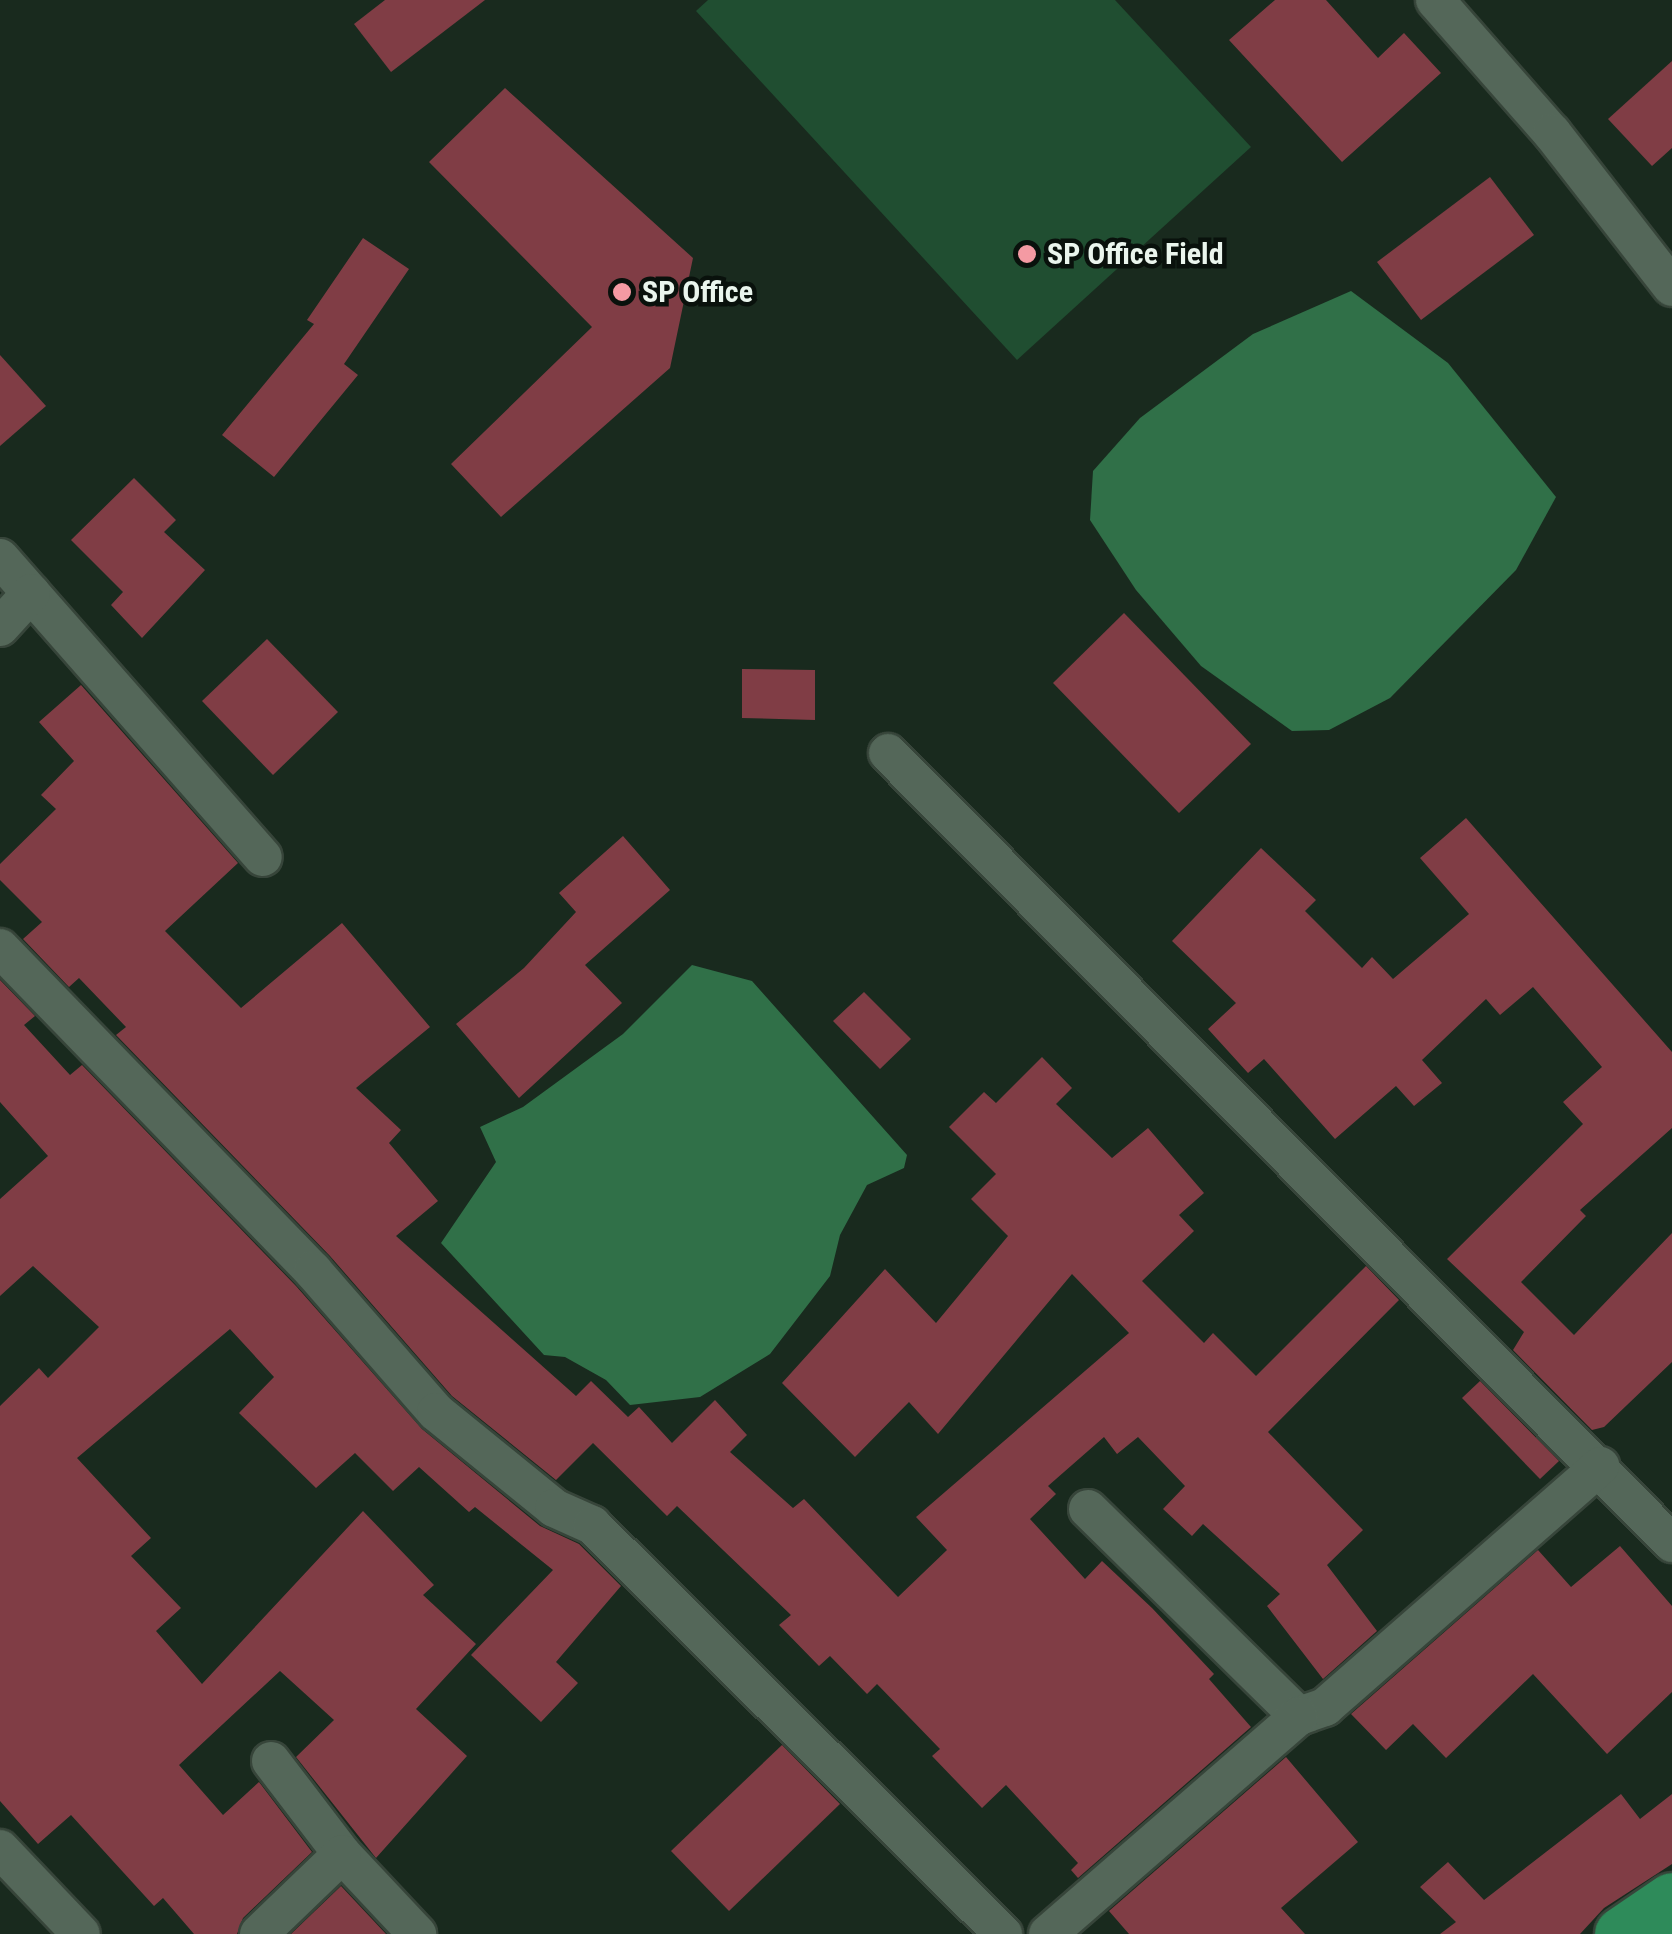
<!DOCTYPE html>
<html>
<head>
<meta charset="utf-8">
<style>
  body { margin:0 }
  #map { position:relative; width:1672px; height:1934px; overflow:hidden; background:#192a1e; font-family:"Roboto Condensed",sans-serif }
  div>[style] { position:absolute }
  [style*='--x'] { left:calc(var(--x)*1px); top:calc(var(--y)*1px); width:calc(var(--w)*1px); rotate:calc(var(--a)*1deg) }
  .green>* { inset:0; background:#204e31 }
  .water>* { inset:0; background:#307048 }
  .building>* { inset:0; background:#803d45 }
  .roads { filter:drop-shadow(2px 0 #37453a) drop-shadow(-2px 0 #37453a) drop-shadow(0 2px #37453a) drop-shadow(0 -2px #37453a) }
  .street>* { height:38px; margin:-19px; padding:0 19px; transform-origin:19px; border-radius:19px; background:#546759 }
  .primary>* { height:55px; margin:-27.5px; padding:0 27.5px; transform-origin:27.5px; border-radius:27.5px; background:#2e8b5a }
  .dots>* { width:28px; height:28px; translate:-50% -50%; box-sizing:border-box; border:5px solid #09110c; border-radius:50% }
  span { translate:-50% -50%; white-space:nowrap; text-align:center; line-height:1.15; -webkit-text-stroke:9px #09110c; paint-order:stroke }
  .poi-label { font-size:30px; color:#eaf5ed; font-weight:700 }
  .left { translate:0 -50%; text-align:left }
</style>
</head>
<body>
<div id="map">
  <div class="green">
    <i style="clip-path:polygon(708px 0,1115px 0,1251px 147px,1017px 360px,696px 11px)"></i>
  </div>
  <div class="water">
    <i style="clip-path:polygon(1351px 291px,1448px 363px,1556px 497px,1516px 570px,1390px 698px,1329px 730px,1292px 731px,1201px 666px,1136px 590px,1090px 520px,1093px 471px,1140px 418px,1253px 334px)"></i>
    <i style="clip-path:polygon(692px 965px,752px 981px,907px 1155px,904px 1168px,867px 1185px,840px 1235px,830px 1276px,770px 1354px,700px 1397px,630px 1405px,606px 1380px,565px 1357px,544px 1355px,441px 1243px,496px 1162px,480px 1127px,523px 1107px,623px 1034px)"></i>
  </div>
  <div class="building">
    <i style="clip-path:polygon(385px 0,485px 0,391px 72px,354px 24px)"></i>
    <i style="clip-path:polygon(1275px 0,1326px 0,1378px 58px,1404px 33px,1441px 73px,1342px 162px,1229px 40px)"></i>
    <i style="clip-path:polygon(1672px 61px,1672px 148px,1652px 166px,1608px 119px)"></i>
    <i style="clip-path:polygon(505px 88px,693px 258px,670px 368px,501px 517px,451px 464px,592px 327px,429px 162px)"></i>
    <i style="clip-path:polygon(1490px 177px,1534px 235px,1421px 320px,1377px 262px)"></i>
    <i style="clip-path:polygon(363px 238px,409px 269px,344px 364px,358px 375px,274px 477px,222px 435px,314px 324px,307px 320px)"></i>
    <i style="clip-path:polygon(0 355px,46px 406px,0 446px)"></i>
    <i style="clip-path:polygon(134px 478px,176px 520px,164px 532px,205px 570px,142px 638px,111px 605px,123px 592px,71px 540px)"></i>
    <i style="clip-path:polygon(1124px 613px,1251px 744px,1179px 813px,1053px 683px)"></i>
    <i style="clip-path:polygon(267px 639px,338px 712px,273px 775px,202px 701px)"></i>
    <i style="clip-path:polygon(742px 669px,815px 670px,815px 720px,742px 718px)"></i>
    <i style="clip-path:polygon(81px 685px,238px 863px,165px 931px,241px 1008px,342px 923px,430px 1027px,356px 1088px,401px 1130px,389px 1143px,438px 1201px,396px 1236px,576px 1396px,591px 1381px,628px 1417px,639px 1407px,672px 1443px,715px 1400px,747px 1435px,730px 1452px,793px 1508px,804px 1499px,898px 1597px,947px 1550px,916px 1517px,1129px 1333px,1072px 1274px,938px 1434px,909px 1402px,855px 1457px,782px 1383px,885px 1269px,936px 1323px,1008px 1236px,971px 1199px,996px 1174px,949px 1127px,984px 1092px,996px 1103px,1042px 1057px,1072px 1088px,1056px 1104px,1112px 1158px,1148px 1128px,1204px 1193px,1179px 1215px,1194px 1231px,1142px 1281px,1204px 1343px,1213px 1333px,1256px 1376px,1366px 1266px,1399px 1300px,1268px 1432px,1363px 1530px,1327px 1565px,1377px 1631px,1323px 1679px,1267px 1606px,1280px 1594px,1203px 1524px,1192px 1536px,1163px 1509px,1185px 1486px,1138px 1437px,1117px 1454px,1104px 1437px,1048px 1486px,1056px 1494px,1030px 1519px,1085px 1579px,1102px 1561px,1152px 1608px,1214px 1674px,1209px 1679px,1251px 1727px,1078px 1878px,1071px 1870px,1078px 1863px,1006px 1785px,982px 1808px,932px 1756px,940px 1749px,877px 1684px,867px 1694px,830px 1656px,819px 1666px,779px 1625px,791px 1615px,677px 1506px,667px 1516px,593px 1443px,556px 1480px,452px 1396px,330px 1256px,116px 1035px,126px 1027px,79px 978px,69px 987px,23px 939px,42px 922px,0 880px,0 864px,56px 809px,41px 795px,74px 761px,39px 722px)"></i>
    <i style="clip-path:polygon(1466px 818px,1672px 1052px,1672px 1128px,1580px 1210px,1586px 1216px,1521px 1282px,1574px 1335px,1672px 1233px,1672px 1362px,1604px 1427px,1592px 1430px,1513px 1350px,1524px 1332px,1447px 1259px,1583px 1124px,1563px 1102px,1602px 1067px,1533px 987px,1500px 1015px,1486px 999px,1422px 1060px,1442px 1083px,1414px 1106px,1396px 1086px,1335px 1139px,1264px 1059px,1248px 1073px,1208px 1029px,1236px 1003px,1172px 941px,1261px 848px,1316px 900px,1305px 911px,1362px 968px,1372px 957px,1393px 979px,1469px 914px,1420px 858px)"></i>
    <i style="clip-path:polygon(623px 836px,670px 890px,585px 965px,622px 1003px,519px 1098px,456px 1024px,524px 968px,576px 912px,559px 893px)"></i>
    <i style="clip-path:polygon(0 980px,35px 1016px,24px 1025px,70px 1075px,82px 1065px,296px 1286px,422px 1429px,540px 1526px,579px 1544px,621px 1586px,556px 1662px,578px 1683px,541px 1722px,471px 1655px,553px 1570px,475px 1507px,469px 1512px,419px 1467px,393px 1491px,355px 1453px,316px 1488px,239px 1413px,274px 1377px,230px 1329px,77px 1458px,151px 1538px,131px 1556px,181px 1608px,156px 1631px,202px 1684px,363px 1511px,434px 1585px,423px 1595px,476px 1644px,416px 1709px,467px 1756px,376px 1858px,296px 1757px,334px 1720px,280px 1671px,179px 1765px,223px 1815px,259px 1782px,312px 1852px,243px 1918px,237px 1934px,194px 1934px,163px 1898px,154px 1906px,71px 1815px,38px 1844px,0 1801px,0 1406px,39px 1368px,48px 1378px,99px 1327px,33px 1266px,0 1296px,0 1199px,48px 1156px,0 1102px)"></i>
    <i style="clip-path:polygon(864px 992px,911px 1039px,880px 1069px,833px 1021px)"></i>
    <i style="clip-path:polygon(1480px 1381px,1559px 1461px,1540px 1479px,1462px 1398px)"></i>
    <i style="clip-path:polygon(1620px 1546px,1672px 1606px,1672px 1692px,1607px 1754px,1533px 1674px,1446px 1758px,1413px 1724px,1386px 1750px,1351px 1714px,1538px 1550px,1571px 1587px)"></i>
    <i style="clip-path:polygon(782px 1745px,840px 1804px,729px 1911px,671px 1851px)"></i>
    <i style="clip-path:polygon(1286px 1757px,1358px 1842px,1281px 1908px,1305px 1934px,1129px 1934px,1109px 1911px)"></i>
    <i style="clip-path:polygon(1621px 1794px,1640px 1819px,1672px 1794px,1672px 1864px,1604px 1908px,1580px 1934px,1440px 1934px,1456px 1922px,1420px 1887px,1448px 1862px,1484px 1900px)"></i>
    <i style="clip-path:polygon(341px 1886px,386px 1934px,291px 1934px)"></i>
  </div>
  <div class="roads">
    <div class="street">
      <i style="--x:1435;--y:0;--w:177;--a:48.7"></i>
      <i style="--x:1552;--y:133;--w:195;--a:52.1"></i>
      <i style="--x:0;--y:558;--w:398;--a:48.7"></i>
      <i style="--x:0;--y:627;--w:46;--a:-47.6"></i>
      <i style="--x:888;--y:753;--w:1113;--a:45.22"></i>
      <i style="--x:0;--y:948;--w:450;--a:45.9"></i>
      <i style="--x:313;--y:1271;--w:187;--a:48.9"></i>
      <i style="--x:436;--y:1412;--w:152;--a:39.1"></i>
      <i style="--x:554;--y:1508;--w:42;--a:24.1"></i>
      <i style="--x:592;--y:1525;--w:580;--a:44.86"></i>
      <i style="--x:1088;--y:1509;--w:296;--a:44.5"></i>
      <i style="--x:1299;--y:1716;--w:28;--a:-19"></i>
      <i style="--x:1325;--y:1707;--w:366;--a:-41.2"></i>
      <i style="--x:271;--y:1761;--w:117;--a:52.6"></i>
      <i style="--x:342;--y:1854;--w:110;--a:46.8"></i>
      <i style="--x:0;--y:1849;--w:117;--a:46.4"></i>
      <i style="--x:259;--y:1934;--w:115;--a:-43.9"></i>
      <i style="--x:1048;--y:1934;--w:332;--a:-41"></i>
    </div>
    <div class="primary">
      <i style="--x:1622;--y:1934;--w:60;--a:-34.2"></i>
    </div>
  </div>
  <div class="dots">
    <i style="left:1027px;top:254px;background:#f49aa3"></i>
    <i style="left:622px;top:292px;background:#f49aa3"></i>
  </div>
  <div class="poi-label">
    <span class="left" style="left:1047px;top:254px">SP Office Field</span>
    <span class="left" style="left:642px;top:292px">SP Office</span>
  </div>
</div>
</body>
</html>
